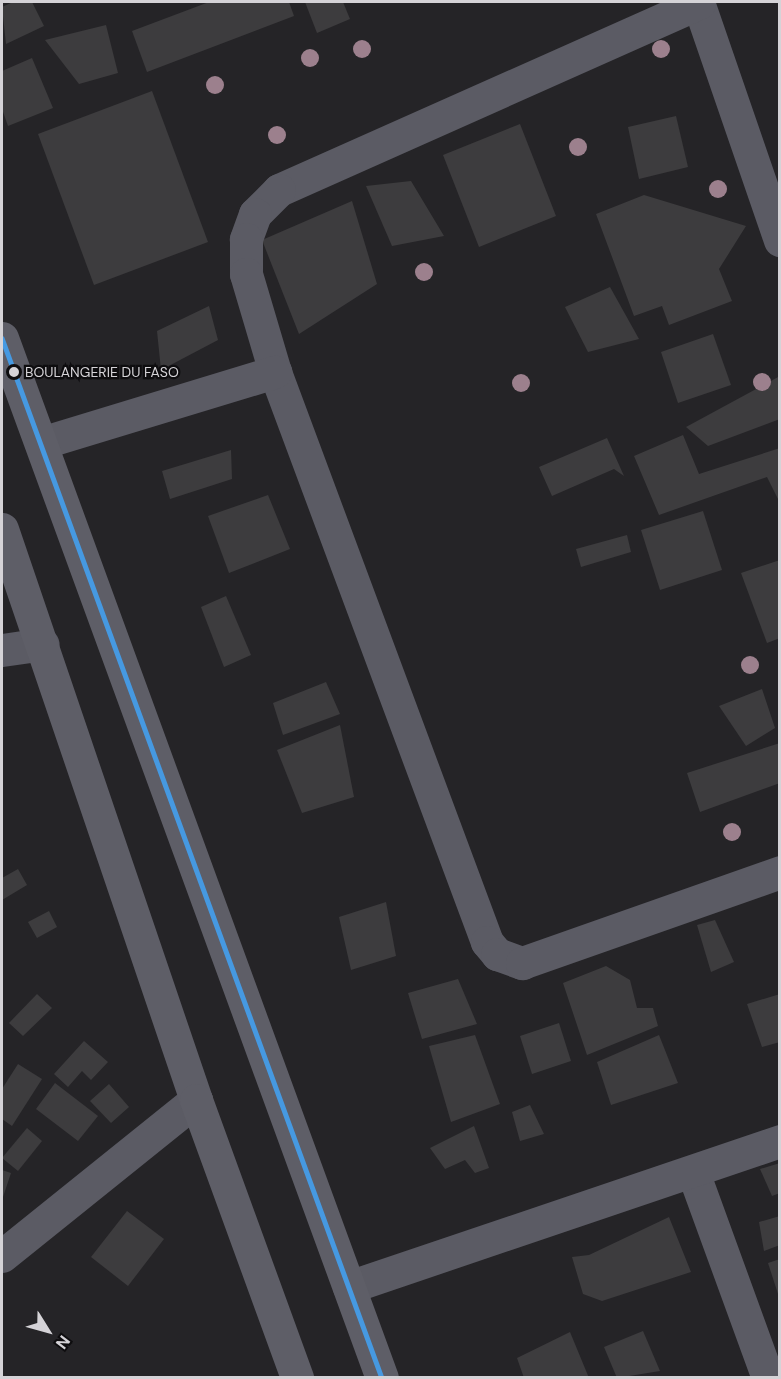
<!DOCTYPE html>
<html>
<head>
<meta charset="utf-8">
<style>
  body { margin:0 }
  #map { position:relative; width:781px; height:1379px; overflow:hidden; background:#252427; font-family:"DM Sans",sans-serif }
  div>[style] { position:absolute }
  [style*='--x'] { left:calc(var(--x)*1px); top:calc(var(--y)*1px); width:calc(var(--w)*1px); rotate:calc(var(--a)*1deg) }
  .building>* { inset:0; background:#3d3c3e }
  .minor>* { height:33px; margin:-16.5px; padding:0 16.5px; transform-origin:16.5px; border-radius:16.5px; background:#5b5b64 }
  .secondary>* { height:33px; margin:-16.5px; padding:0 16.5px; transform-origin:16.5px; border-radius:16.5px; background:#5e5e67 }
  .bus-1>* { height:4.5px; margin:-2.25px; padding:0 2.25px; transform-origin:2.25px; border-radius:2.25px; background:#4699e1 }
  .trees>* { width:18px; height:18px; margin:-9px; border-radius:50%; background:#9c808d }
  .dots>* { width:16px; height:16px; translate:-50% -50%; box-sizing:border-box; border:3px solid #0e0d0f; border-radius:50% }
  span { translate:-50% -50%; white-space:nowrap; text-align:center; line-height:1.15; -webkit-text-stroke:4.5px #0e0d0f; paint-order:stroke }
  .bus-label { font-size:14px; color:#d5d3d7 }
  .left { translate:0 -50%; text-align:left }
  .frame { position:absolute; inset:0; border:3px solid #d5d3d7; pointer-events:none }
  .north { position:absolute; left:18px; top:1301px; width:60px; height:60px; -webkit-text-stroke:4px #0e0d0f; paint-order:stroke; rotate:127deg; font-size:16px; font-weight:700; line-height:24px; text-align:center; color:#d5d3d7 }
  .north::after { content:''; display:block; margin:auto; width:21px; height:27px; background:#d5d3d7; clip-path:polygon(50% 0,100% 100%,50% 72%,0 100%) }
</style>
</head>
<body>
<div id="map">
  <div class="building">
    <i style="clip-path:polygon(13px 2px,32px 2px,44px 26px,6px 44px,2px 7px)"></i>
    <i style="clip-path:polygon(209px 2px,289px 2px,294px 16px,147px 72px,132px 31px)"></i>
    <i style="clip-path:polygon(305px 2px,343px 2px,350px 19px,317px 33px)"></i>
    <i style="clip-path:polygon(106px 25px,118px 73px,79px 84px,45px 40px)"></i>
    <i style="clip-path:polygon(32px 58px,53px 108px,8px 126px,2px 109px,2px 71px)"></i>
    <i style="clip-path:polygon(152px 91px,208px 242px,94px 285px,38px 134px)"></i>
    <i style="clip-path:polygon(676px 116px,688px 167px,639px 179px,628px 127px)"></i>
    <i style="clip-path:polygon(520px 124px,556px 216px,479px 247px,443px 155px)"></i>
    <i style="clip-path:polygon(411px 181px,444px 236px,392px 246px,366px 186px)"></i>
    <i style="clip-path:polygon(644px 195px,746px 226px,719px 269px,732px 301px,669px 325px,662px 306px,634px 316px,596px 214px)"></i>
    <i style="clip-path:polygon(352px 201px,377px 284px,299px 334px,262px 240px)"></i>
    <i style="clip-path:polygon(610px 287px,639px 339px,588px 352px,565px 307px)"></i>
    <i style="clip-path:polygon(209px 306px,218px 340px,161px 370px,157px 331px)"></i>
    <i style="clip-path:polygon(713px 334px,731px 385px,678px 403px,661px 352px)"></i>
    <i style="clip-path:polygon(780px 376px,780px 419px,708px 446px,686px 427px)"></i>
    <i style="clip-path:polygon(683px 435px,699px 474px,780px 448px,780px 503px,767px 477px,659px 515px,634px 456px)"></i>
    <i style="clip-path:polygon(607px 438px,624px 476px,614px 469px,552px 496px,539px 467px)"></i>
    <i style="clip-path:polygon(231px 450px,232px 479px,170px 499px,162px 471px)"></i>
    <i style="clip-path:polygon(268px 495px,290px 549px,229px 573px,208px 516px)"></i>
    <i style="clip-path:polygon(703px 511px,722px 570px,660px 590px,641px 530px)"></i>
    <i style="clip-path:polygon(627px 535px,631px 552px,581px 567px,576px 549px)"></i>
    <i style="clip-path:polygon(780px 560px,780px 638px,767px 643px,741px 573px)"></i>
    <i style="clip-path:polygon(226px 596px,251px 655px,224px 667px,201px 607px)"></i>
    <i style="clip-path:polygon(326px 682px,340px 714px,283px 735px,273px 703px)"></i>
    <i style="clip-path:polygon(762px 689px,775px 728px,746px 746px,719px 706px)"></i>
    <i style="clip-path:polygon(340px 725px,354px 797px,302px 813px,277px 750px)"></i>
    <i style="clip-path:polygon(780px 743px,780px 783px,700px 812px,687px 773px)"></i>
    <i style="clip-path:polygon(18px 869px,27px 885px,2px 900px,2px 878px)"></i>
    <i style="clip-path:polygon(386px 902px,396px 956px,351px 970px,339px 917px)"></i>
    <i style="clip-path:polygon(49px 911px,57px 927px,37px 938px,28px 922px)"></i>
    <i style="clip-path:polygon(715px 920px,734px 962px,711px 972px,697px 925px)"></i>
    <i style="clip-path:polygon(606px 966px,630px 980px,637px 1008px,653px 1008px,658px 1026px,587px 1055px,563px 983px)"></i>
    <i style="clip-path:polygon(458px 979px,477px 1024px,422px 1039px,408px 993px)"></i>
    <i style="clip-path:polygon(37px 994px,52px 1008px,23px 1036px,9px 1023px)"></i>
    <i style="clip-path:polygon(780px 994px,780px 1042px,762px 1047px,747px 1004px)"></i>
    <i style="clip-path:polygon(559px 1023px,571px 1061px,532px 1074px,520px 1036px)"></i>
    <i style="clip-path:polygon(475px 1035px,500px 1104px,451px 1122px,429px 1046px)"></i>
    <i style="clip-path:polygon(659px 1035px,678px 1083px,611px 1105px,597px 1062px)"></i>
    <i style="clip-path:polygon(84px 1041px,108px 1062px,91px 1080px,82px 1071px,68px 1087px,54px 1074px)"></i>
    <i style="clip-path:polygon(18px 1064px,42px 1079px,12px 1126px,2px 1119px,2px 1089px)"></i>
    <i style="clip-path:polygon(55px 1083px,98px 1116px,78px 1141px,36px 1109px)"></i>
    <i style="clip-path:polygon(109px 1084px,129px 1107px,111px 1123px,90px 1101px)"></i>
    <i style="clip-path:polygon(530px 1105px,544px 1134px,520px 1141px,512px 1112px)"></i>
    <i style="clip-path:polygon(474px 1126px,489px 1168px,475px 1173px,465px 1160px,445px 1169px,430px 1148px)"></i>
    <i style="clip-path:polygon(27px 1128px,42px 1141px,18px 1171px,2px 1158px)"></i>
    <i style="clip-path:polygon(780px 1163px,780px 1193px,772px 1196px,760px 1169px)"></i>
    <i style="clip-path:polygon(2px 1170px,11px 1173px,2px 1200px)"></i>
    <i style="clip-path:polygon(127px 1211px,164px 1239px,128px 1286px,91px 1257px)"></i>
    <i style="clip-path:polygon(780px 1216px,780px 1245px,764px 1251px,759px 1222px)"></i>
    <i style="clip-path:polygon(669px 1217px,691px 1272px,602px 1301px,583px 1294px,572px 1257px,589px 1255px)"></i>
    <i style="clip-path:polygon(780px 1259px,780px 1297px,779px 1297px,768px 1263px)"></i>
    <i style="clip-path:polygon(643px 1331px,660px 1371px,617px 1378px,604px 1347px)"></i>
    <i style="clip-path:polygon(570px 1332px,589px 1378px,524px 1378px,517px 1358px)"></i>
  </div>
  <div class="minor">
    <i style="--x:698;--y:2;--w:252;--a:71"></i>
    <i style="--x:699;--y:3;--w:460;--a:156"></i>
    <i style="--x:279;--y:190;--w:34;--a:135"></i>
    <i style="--x:255;--y:214;--w:27;--a:110"></i>
    <i style="--x:246;--y:239;--w:35;--a:90"></i>
    <i style="--x:246;--y:274;--w:102;--a:73.5"></i>
    <i style="--x:275;--y:372;--w:608;--a:69.6"></i>
    <i style="--x:487;--y:942;--w:16;--a:50"></i>
    <i style="--x:497;--y:954;--w:27;--a:20"></i>
    <i style="--x:522;--y:963;--w:274;--a:-19.4"></i>
    <i style="--x:41;--y:443;--w:245;--a:-16.9"></i>
    <i style="--x:2;--y:650;--w:41;--a:-8.3"></i>
    <i style="--x:693;--y:1172;--w:219;--a:70"></i>
    <i style="--x:2;--y:1256;--w:249;--a:-38.8"></i>
    <i style="--x:349;--y:1287;--w:455;--a:-18.7"></i>
  </div>
  <div class="secondary">
    <i style="--x:2;--y:338;--w:1107;--a:69.93"></i>
    <i style="--x:2;--y:529;--w:603;--a:71.23"></i>
    <i style="--x:196;--y:1100;--w:296;--a:70"></i>
  </div>
  <div class="bus-1">
    <i style="--x:2;--y:338;--w:1107;--a:69.93"></i>
  </div>
  <div class="trees">
    <i style="left:362px;top:49px"></i>
    <i style="left:661px;top:49px"></i>
    <i style="left:310px;top:58px"></i>
    <i style="left:215px;top:85px"></i>
    <i style="left:277px;top:135px"></i>
    <i style="left:578px;top:147px"></i>
    <i style="left:718px;top:189px"></i>
    <i style="left:424px;top:272px"></i>
    <i style="left:762px;top:382px"></i>
    <i style="left:521px;top:383px"></i>
    <i style="left:750px;top:665px"></i>
    <i style="left:732px;top:832px"></i>
  </div>
  <div class="dots">
    <i style="left:14px;top:372px;background:#d5d3d7"></i>
  </div>
  <div class="bus-label">
    <span class="left" style="left:25px;top:372px">BOULANGERIE DU FASO</span>
  </div>
  <div class="frame"></div>
  <div class="north">N</div>
</div>
</body>
</html>
